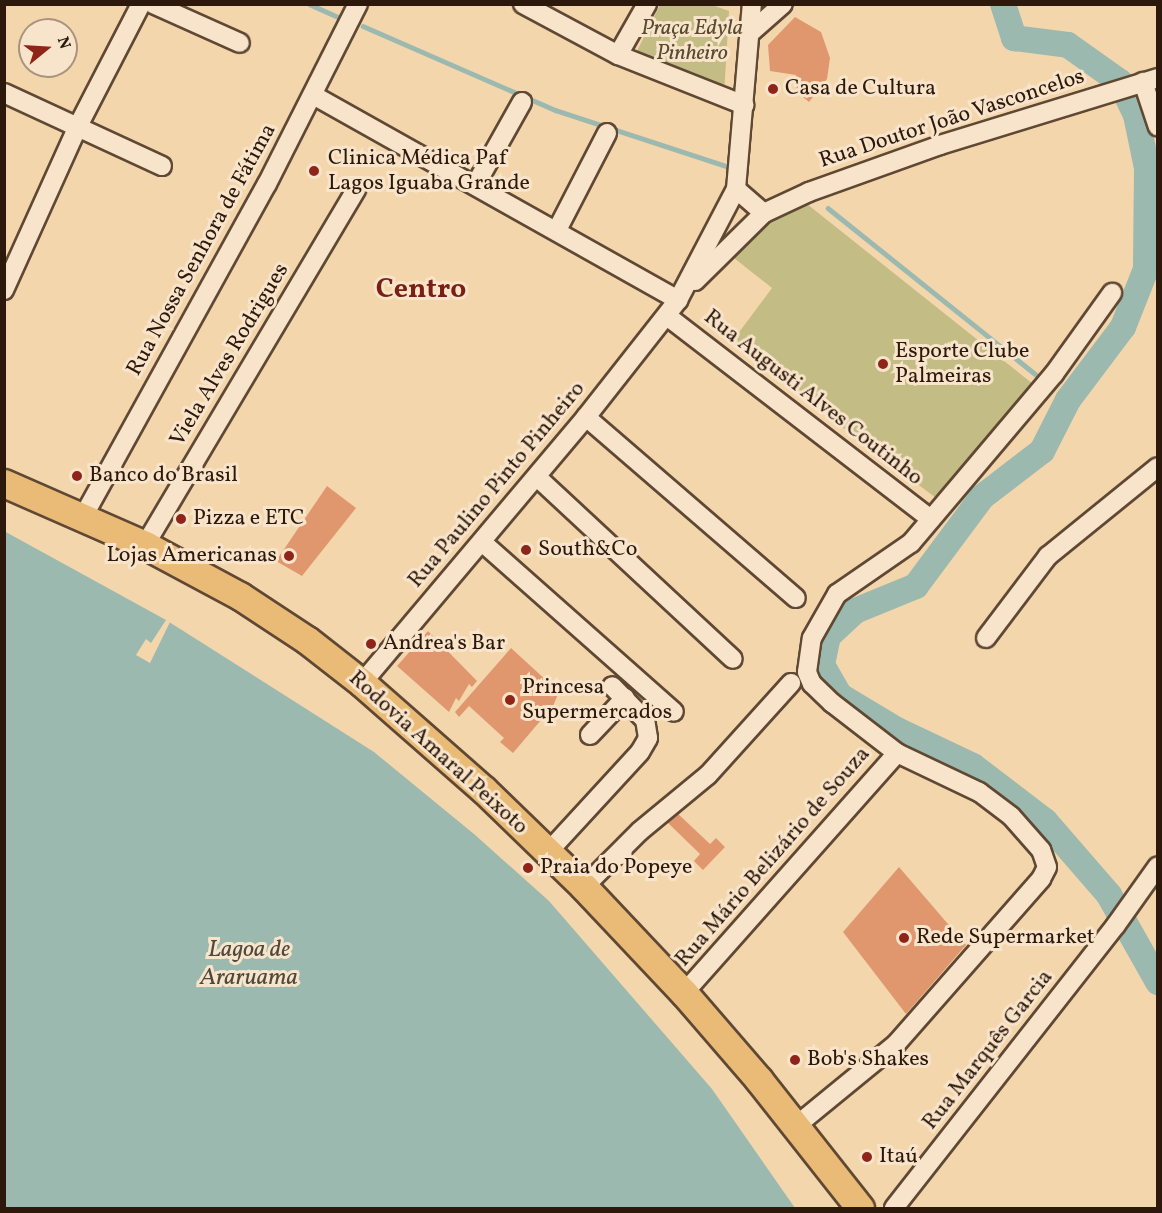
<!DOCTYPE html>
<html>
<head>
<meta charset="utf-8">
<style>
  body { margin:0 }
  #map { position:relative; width:1162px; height:1213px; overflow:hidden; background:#f4d6ad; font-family:Vollkorn,serif }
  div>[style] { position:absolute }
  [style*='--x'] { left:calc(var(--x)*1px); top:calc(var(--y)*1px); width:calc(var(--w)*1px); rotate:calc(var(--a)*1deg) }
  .green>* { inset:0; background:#c3bc84 }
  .water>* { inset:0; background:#9cb9af }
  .pier>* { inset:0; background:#f4d6ad }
  .stream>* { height:4.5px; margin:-2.25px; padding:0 2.25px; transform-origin:2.25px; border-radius:2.25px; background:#9cb9af }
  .river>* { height:26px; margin:-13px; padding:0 13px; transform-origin:13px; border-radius:13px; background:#9cb9af }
  .building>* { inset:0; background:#e0976d }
  .roads { filter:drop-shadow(2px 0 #5f4834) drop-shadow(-2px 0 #5f4834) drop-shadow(0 2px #5f4834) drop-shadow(0 -2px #5f4834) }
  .minor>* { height:18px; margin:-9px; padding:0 9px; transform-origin:9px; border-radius:9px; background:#f8e4ca }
  .highway>* { height:27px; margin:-13.5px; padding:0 13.5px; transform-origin:13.5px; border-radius:13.5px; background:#eabb76 }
  .dots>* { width:16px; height:16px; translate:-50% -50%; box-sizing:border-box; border:3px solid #f8e4ca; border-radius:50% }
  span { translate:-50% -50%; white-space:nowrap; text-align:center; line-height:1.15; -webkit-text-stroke:6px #f8e4ca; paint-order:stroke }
  .park-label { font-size:22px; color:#5a4a30; font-style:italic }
  .poi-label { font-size:22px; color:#2d190c }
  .left { translate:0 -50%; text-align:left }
  .right { translate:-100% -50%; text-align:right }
  .street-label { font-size:22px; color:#2d190c }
  .water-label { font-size:24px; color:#4e493d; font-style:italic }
  .district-label { font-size:28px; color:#7a1f14; font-weight:700 }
  .frame { position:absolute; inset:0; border:6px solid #2d190c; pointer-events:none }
  .north { position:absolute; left:18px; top:18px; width:60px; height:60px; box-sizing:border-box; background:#f8e4ca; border:2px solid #a7937e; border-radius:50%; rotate:72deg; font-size:16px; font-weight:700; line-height:24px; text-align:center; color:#2d190c }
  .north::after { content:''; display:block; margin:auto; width:21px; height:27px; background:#8f2418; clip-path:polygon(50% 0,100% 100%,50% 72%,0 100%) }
</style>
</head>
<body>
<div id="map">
  <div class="green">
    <i style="clip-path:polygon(660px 5px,712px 5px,729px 11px,724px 95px,637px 51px)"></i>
    <i style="clip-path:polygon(802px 200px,1033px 384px,936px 498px,731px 343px,772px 288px,729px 254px)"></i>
  </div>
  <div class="water">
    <i style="clip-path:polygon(4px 531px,166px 620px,374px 752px,474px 834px,549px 901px,712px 1089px,795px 1208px,5px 1208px)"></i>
  </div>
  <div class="pier">
    <i style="clip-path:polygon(166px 620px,170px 622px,150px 663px,136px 655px,146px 639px,151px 643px)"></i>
  </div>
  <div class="stream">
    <i style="--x:309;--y:4;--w:34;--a:24"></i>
    <i style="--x:363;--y:26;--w:210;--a:23.6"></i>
    <i style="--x:555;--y:110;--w:180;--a:18.1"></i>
    <i style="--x:828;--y:208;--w:272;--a:38.7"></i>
    <i style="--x:1059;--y:395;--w:10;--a:29"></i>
  </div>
  <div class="river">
    <i style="--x:1003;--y:4;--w:36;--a:72"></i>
    <i style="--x:1014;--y:38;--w:54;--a:7.4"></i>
    <i style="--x:1068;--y:45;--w:64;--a:35.4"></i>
    <i style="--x:1120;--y:82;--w:37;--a:64"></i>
    <i style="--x:1136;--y:115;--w:54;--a:78.3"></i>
    <i style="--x:1147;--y:168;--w:101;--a:90.6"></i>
    <i style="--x:1146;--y:269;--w:62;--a:111.6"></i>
    <i style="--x:1123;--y:327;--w:91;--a:127"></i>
    <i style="--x:1068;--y:400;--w:57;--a:117"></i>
    <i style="--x:1042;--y:451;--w:76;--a:142.5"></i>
    <i style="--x:982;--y:497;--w:111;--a:126.6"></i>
    <i style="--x:916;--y:586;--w:66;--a:157.7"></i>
    <i style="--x:855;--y:611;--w:37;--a:137"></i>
    <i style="--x:828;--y:636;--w:30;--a:102"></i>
    <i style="--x:822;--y:665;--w:36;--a:60"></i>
    <i style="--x:840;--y:696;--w:66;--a:30.8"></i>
    <i style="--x:897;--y:730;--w:84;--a:25.3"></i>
    <i style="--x:973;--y:766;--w:91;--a:37.4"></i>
    <i style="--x:1045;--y:821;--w:98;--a:49.1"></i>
    <i style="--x:1109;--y:895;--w:100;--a:60.6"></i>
  </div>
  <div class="building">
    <i style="clip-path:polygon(795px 17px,821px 32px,830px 58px,827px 79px,809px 102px,797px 92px,796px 75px,770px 71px,768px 45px)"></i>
    <i style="clip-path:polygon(327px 486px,356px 508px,302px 576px,276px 561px)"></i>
    <i style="clip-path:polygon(428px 631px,477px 681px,472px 687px,469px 684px,459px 701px,456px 698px,449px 712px,397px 666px)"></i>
    <i style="clip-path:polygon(511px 648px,559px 692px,553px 706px,513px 753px,500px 742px,504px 738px,469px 706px,459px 717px,455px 712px)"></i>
    <i style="clip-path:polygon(675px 811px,710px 844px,716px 838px,725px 847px,703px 870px,694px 861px,700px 854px,666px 821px)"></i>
    <i style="clip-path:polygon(899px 867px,966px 945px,906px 1014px,843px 932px)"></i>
  </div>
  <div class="roads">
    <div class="minor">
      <i style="--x:153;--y:4;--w:95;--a:24.1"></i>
      <i style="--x:523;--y:4;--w:108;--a:28.2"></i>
      <i style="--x:618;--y:55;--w:136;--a:21.6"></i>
      <i style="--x:749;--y:34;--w:45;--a:-41.4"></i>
      <i style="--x:618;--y:55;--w:59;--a:-60.4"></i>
      <i style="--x:1143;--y:82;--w:47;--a:71.6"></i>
      <i style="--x:4;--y:93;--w:174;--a:24.8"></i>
      <i style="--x:313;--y:95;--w:419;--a:29.3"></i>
      <i style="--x:476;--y:184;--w:94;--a:-60.7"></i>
      <i style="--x:736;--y:189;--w:37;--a:41"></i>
      <i style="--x:557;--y:230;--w:109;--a:-62.7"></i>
      <i style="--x:695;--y:281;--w:97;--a:-44.6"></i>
      <i style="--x:764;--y:213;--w:50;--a:-25"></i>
      <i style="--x:809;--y:192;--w:139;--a:-19.7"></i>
      <i style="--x:940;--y:145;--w:228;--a:-17.1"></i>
      <i style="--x:4;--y:290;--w:178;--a:-65.7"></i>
      <i style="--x:77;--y:128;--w:140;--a:-62.7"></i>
      <i style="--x:667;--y:316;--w:333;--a:37.6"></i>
      <i style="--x:586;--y:417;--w:277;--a:40.8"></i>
      <i style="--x:537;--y:477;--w:267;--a:42.9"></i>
      <i style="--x:83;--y:517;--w:380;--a:-61.1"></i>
      <i style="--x:267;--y:184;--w:202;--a:-63.2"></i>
      <i style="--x:482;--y:542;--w:256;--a:41.5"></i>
      <i style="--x:145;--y:545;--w:414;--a:-59.3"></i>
      <i style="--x:986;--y:638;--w:103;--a:-52.9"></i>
      <i style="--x:1048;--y:556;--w:141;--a:-39"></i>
      <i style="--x:362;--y:683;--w:348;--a:-49.9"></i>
      <i style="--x:586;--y:417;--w:149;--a:-51.8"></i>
      <i style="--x:678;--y:300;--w:125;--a:-62.4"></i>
      <i style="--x:736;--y:189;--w:186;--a:-85.1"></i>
      <i style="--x:590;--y:735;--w:51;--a:-46.6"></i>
      <i style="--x:549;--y:851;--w:134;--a:-47.4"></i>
      <i style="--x:640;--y:752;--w:16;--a:-60"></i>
      <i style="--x:648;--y:738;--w:18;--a:-99"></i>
      <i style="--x:645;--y:720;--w:47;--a:-134.1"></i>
      <i style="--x:584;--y:887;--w:79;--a:-45"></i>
      <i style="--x:640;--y:831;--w:88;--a:-39.5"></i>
      <i style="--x:708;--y:775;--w:124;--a:-47.9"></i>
      <i style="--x:684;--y:993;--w:321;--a:-48.4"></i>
      <i style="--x:797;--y:1125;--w:128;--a:-39.3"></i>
      <i style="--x:896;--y:1044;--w:220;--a:-48.7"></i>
      <i style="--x:1041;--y:879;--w:13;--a:-63"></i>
      <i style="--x:1047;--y:867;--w:18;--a:-109"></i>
      <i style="--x:1041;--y:850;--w:45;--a:-131.4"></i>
      <i style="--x:1011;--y:816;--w:40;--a:-143"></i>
      <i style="--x:979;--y:792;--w:91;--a:-154.6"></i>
      <i style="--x:897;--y:753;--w:82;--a:-142.4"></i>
      <i style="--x:832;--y:703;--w:28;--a:-136"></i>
      <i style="--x:812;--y:684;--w:13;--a:-113"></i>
      <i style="--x:807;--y:672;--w:34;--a:-82"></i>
      <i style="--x:812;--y:638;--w:51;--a:-60.4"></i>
      <i style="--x:837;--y:594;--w:90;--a:-34.6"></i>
      <i style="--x:911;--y:543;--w:221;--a:-49.8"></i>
      <i style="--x:1054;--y:374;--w:100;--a:-54.4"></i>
      <i style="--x:894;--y:1208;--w:360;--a:-51.9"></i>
      <i style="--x:1116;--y:925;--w:72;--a:-54.6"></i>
    </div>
    <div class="highway">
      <i style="--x:4;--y:483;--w:154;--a:23.7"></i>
      <i style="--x:145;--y:545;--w:108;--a:28.2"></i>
      <i style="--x:240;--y:596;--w:80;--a:33.3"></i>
      <i style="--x:307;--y:640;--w:70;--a:38"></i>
      <i style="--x:362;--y:683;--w:162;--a:41.3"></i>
      <i style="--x:484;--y:790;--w:139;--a:44.1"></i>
      <i style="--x:584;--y:887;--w:146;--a:46.7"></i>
      <i style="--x:684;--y:993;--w:115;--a:49.2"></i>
      <i style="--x:759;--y:1080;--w:163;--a:51.7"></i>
    </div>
  </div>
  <div class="dots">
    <i style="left:773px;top:89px;background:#8f2418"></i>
    <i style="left:314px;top:171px;background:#8f2418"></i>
    <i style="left:883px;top:364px;background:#8f2418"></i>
    <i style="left:77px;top:476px;background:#8f2418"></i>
    <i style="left:181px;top:519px;background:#8f2418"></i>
    <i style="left:526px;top:550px;background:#8f2418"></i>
    <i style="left:289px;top:556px;background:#8f2418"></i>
    <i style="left:371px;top:644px;background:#8f2418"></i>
    <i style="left:510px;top:700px;background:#8f2418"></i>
    <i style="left:528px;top:868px;background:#8f2418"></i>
    <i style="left:904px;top:938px;background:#8f2418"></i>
    <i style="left:795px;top:1060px;background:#8f2418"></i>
    <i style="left:867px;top:1157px;background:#8f2418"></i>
  </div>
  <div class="park-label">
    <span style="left:692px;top:41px">Praça Edyla<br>Pinheiro</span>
  </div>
  <div class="poi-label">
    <span class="left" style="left:785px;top:89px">Casa de Cultura</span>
    <span class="left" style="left:328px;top:171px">Clinica Médica Paf<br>Lagos Iguaba Grande</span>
    <span class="left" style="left:895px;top:364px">Esporte Clube<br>Palmeiras</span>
    <span class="left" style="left:89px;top:476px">Banco do Brasil</span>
    <span class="left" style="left:193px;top:519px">Pizza e ETC</span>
    <span class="left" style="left:538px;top:550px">South&amp;Co</span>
    <span class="right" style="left:277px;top:556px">Lojas Americanas</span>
    <span class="left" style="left:383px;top:644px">Andrea's Bar</span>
    <span class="left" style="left:522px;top:700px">Princesa<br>Supermercados</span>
    <span class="left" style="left:540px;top:868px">Praia do Popeye</span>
    <span class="left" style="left:916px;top:938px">Rede Supermarket</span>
    <span class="left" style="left:807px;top:1060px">Bob's Shakes</span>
    <span class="left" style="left:879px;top:1157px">Itaú</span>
  </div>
  <div class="street-label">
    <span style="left:952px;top:119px;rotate:-18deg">Rua Doutor João Vasconcelos</span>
    <span style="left:202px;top:250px;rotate:-61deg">Rua Nossa Senhora de Fátima</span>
    <span style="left:230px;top:355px;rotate:-59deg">Viela Alves Rodrigues</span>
    <span style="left:813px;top:398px;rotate:38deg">Rua Augusti Alves Coutinho</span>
    <span style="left:497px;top:485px;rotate:-50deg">Rua Paulino Pinto Pinheiro</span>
    <span style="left:438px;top:753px;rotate:42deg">Rodovia Amaral Peixoto</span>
    <span style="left:773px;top:857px;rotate:-49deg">Rua Mário Belizário de Souza</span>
    <span style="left:988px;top:1050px;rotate:-52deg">Rua Marquês Garcia</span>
  </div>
  <div class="water-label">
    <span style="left:249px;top:965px">Lagoa de<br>Araruama</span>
  </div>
  <div class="district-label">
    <span style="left:421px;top:290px">Centro</span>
  </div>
  <div class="frame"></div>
  <div class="north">N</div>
</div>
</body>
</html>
